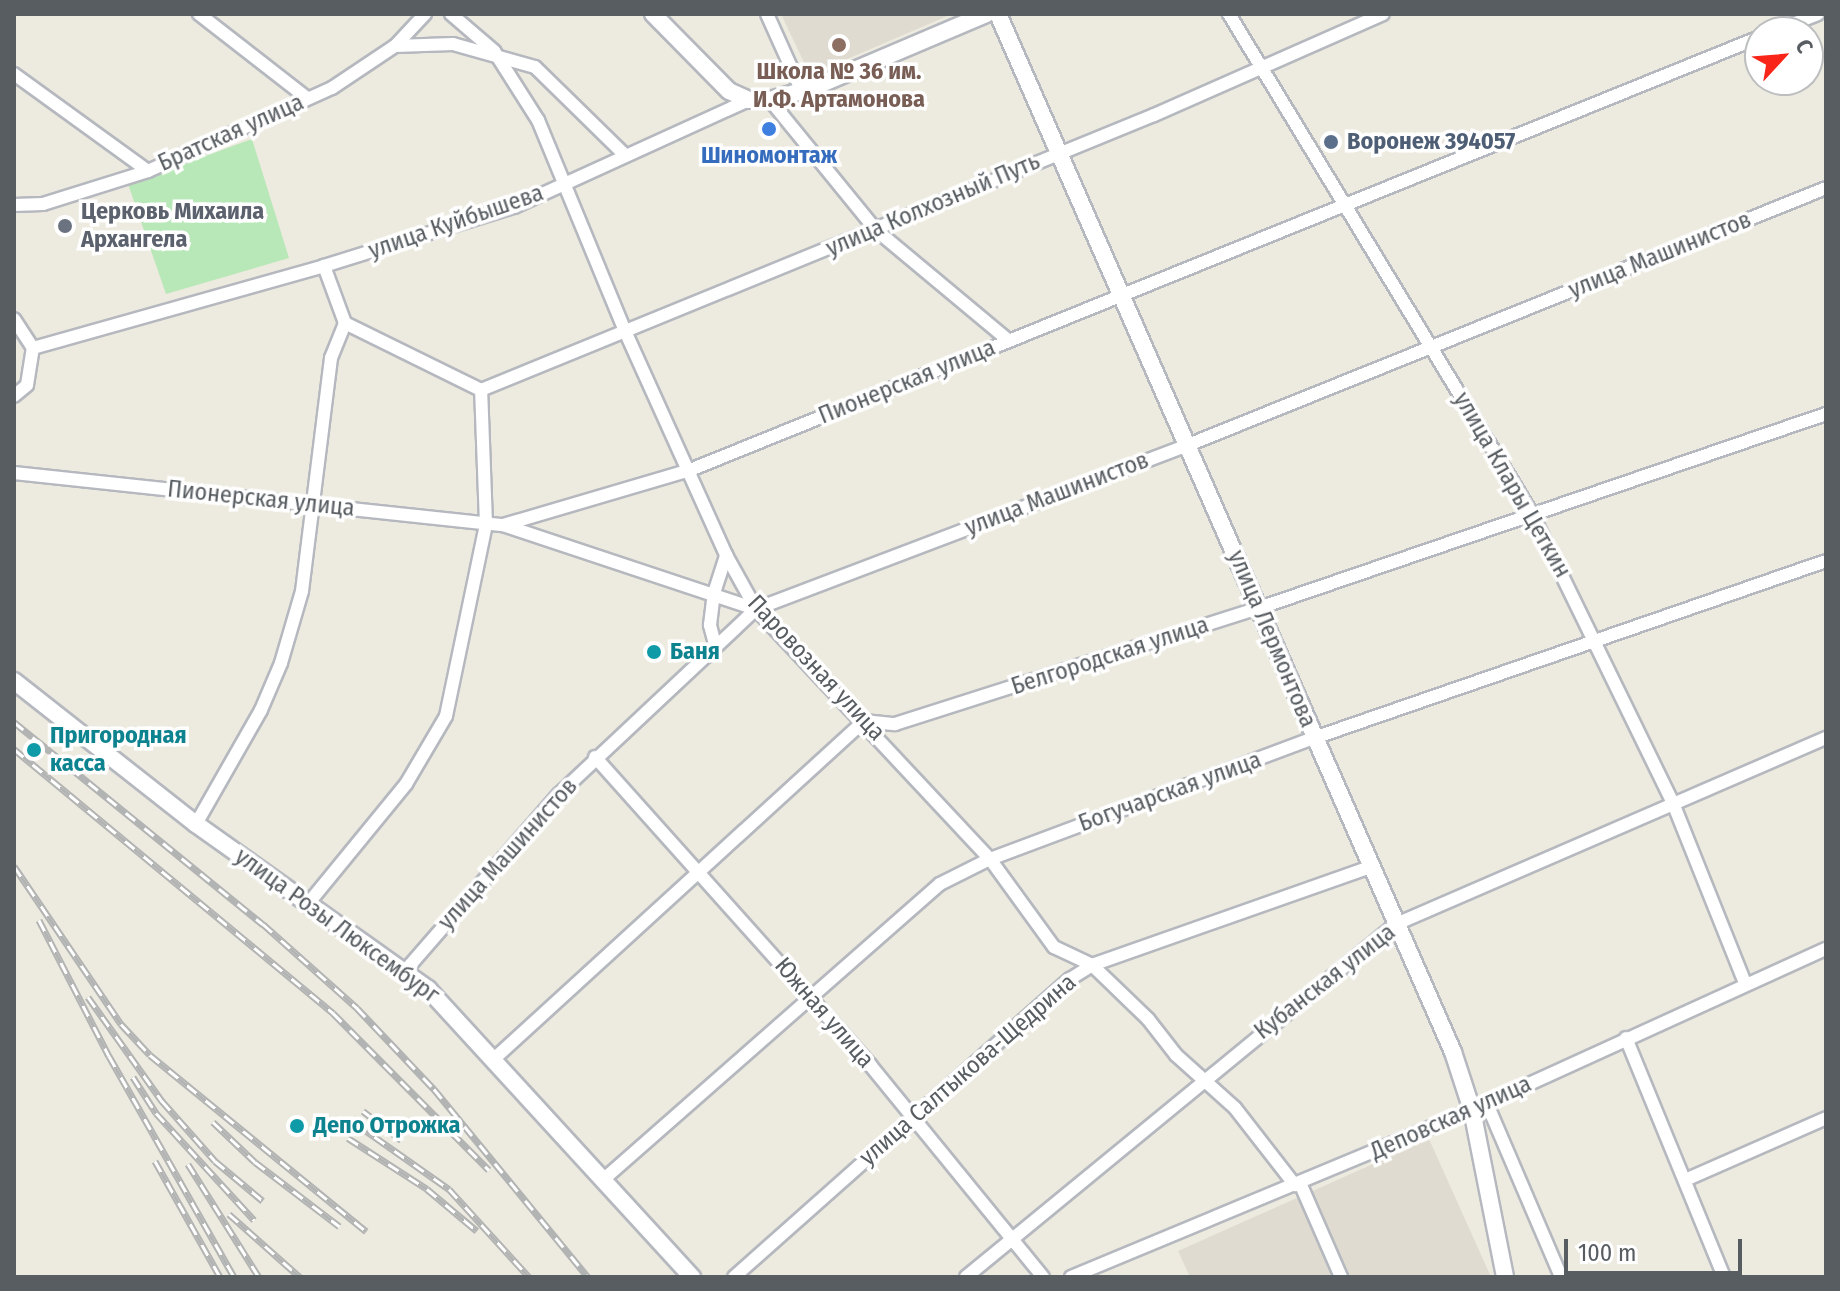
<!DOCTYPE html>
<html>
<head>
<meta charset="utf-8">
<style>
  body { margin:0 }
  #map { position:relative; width:1840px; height:1291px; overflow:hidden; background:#edeadf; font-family:"Fira Sans Condensed",sans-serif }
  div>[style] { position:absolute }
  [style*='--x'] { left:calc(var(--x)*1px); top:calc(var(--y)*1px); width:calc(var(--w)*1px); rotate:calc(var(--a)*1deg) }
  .education>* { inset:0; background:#dfdbd0 }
  .green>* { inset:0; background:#b9e8b8 }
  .roads { filter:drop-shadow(2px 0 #b5b8be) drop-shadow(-2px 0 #b5b8be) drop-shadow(0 2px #b5b8be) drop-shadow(0 -2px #b5b8be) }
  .street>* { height:12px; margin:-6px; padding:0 6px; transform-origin:6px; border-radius:6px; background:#fff }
  .secondary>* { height:16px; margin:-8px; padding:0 8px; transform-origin:8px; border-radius:8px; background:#fff }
  .rail>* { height:7px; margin-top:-3.5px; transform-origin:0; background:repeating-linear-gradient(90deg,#fff 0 12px,#b2b3b3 0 24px); box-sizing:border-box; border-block:2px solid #b2b3b3 }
  .dots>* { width:22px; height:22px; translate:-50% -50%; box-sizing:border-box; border:4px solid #fff; border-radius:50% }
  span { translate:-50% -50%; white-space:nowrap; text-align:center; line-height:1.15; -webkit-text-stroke:7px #fff; paint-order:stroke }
  .education-label { font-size:24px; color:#785e54; font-weight:700 }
  .street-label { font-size:24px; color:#585d62 }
  .service-label { font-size:24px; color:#4e5e75; font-weight:700 }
  .left { translate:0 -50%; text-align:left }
  .shop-label { font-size:24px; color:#366cbe; font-weight:700 }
  .worship-label { font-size:24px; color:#5b616d; font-weight:700 }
  .culture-label { font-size:24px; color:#0d838f; font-weight:700 }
  .frame { position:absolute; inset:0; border:16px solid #585d62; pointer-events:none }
  .north { position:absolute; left:1744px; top:16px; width:80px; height:80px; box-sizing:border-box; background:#fff; border:2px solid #bcbec0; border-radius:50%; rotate:64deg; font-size:22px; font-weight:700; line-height:32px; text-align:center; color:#585d62 }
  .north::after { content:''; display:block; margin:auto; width:28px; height:36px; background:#f92519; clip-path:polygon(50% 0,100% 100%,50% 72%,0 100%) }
  .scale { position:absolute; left:1564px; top:1239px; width:178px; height:36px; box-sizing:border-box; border:4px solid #585d62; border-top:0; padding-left:10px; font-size:24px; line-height:28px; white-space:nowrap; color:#585d62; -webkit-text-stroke:6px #fff; paint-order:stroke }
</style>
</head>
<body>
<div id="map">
  <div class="education">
    <i style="clip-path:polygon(781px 14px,952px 14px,810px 75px)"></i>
    <i style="clip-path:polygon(1429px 1139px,1491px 1277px,1190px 1277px,1178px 1251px)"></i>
  </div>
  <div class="green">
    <i style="clip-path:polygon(252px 139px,289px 258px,166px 294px,128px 184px)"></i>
  </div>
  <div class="roads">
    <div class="street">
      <i style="--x:199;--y:14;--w:137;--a:37.9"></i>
      <i style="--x:451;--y:14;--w:57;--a:40.7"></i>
      <i style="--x:494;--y:51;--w:82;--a:57.5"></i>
      <i style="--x:538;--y:120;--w:228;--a:67.6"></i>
      <i style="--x:625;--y:331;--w:246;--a:65.7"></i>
      <i style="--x:726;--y:555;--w:62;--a:60.9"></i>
      <i style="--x:756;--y:609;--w:342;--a:46.9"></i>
      <i style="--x:990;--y:859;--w:109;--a:54"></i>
      <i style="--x:1054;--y:947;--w:42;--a:25.3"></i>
      <i style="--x:1092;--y:965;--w:78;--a:44"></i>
      <i style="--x:1148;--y:1019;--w:46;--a:52.1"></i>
      <i style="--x:1176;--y:1055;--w:79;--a:41.9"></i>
      <i style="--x:1235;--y:1108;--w:98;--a:52.1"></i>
      <i style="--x:767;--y:14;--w:85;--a:65.8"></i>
      <i style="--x:1229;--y:14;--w:585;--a:58.78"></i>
      <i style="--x:1532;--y:514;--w:322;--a:64"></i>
      <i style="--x:1673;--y:803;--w:194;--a:68.2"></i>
      <i style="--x:1773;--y:32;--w:48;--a:-21.8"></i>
      <i style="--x:395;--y:46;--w:58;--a:-2"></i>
      <i style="--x:453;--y:44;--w:85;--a:15.7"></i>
      <i style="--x:535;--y:67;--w:126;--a:44.4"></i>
      <i style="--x:14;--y:74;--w:165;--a:35.9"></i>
      <i style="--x:770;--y:100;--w:168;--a:50.8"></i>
      <i style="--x:876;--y:230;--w:173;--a:39.8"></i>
      <i style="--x:14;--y:205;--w:29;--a:-2"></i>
      <i style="--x:43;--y:204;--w:110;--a:-17.4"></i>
      <i style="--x:148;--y:171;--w:202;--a:-24.3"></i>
      <i style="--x:332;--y:88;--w:76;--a:-33.7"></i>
      <i style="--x:395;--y:46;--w:44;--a:-46.8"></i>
      <i style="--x:14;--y:319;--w:35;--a:57"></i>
      <i style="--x:33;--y:348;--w:302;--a:-15.7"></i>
      <i style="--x:324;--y:266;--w:199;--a:-17.3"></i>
      <i style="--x:514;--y:207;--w:258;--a:-24.5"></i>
      <i style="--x:481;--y:390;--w:727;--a:-22.23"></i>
      <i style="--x:1154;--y:115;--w:250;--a:-23.8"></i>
      <i style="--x:14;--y:396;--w:17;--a:-40"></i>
      <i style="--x:27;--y:385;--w:37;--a:-81"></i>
      <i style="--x:14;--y:473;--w:492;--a:6.1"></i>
      <i style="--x:503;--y:525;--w:195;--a:-16.4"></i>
      <i style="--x:690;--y:470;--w:1154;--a:-22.03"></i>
      <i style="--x:503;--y:525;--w:267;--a:18.4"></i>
      <i style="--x:715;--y:644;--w:20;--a:-105"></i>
      <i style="--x:710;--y:625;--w:32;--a:-83"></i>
      <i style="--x:714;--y:593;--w:40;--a:-72"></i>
      <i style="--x:595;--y:757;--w:414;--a:48.2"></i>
      <i style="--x:871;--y:1066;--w:272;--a:50.8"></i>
      <i style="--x:196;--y:824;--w:131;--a:-60.3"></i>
      <i style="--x:261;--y:710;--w:51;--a:-66.9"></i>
      <i style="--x:281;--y:663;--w:75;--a:-73.7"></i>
      <i style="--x:302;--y:591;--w:235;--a:-82.9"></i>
      <i style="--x:331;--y:358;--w:38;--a:-68"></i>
      <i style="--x:307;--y:905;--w:156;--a:-50.7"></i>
      <i style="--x:406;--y:784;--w:79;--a:-59.5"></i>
      <i style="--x:446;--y:716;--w:196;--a:-78.2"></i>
      <i style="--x:486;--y:524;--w:134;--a:-92.1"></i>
      <i style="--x:481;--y:390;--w:152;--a:-153.8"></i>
      <i style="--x:345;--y:323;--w:61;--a:-110.2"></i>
      <i style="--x:405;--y:971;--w:235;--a:-49"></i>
      <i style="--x:559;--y:794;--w:270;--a:-43.2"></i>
      <i style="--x:756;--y:609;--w:462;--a:-20.8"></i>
      <i style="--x:1188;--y:445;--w:688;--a:-21.94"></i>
      <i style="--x:1626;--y:1038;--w:258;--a:67.7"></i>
      <i style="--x:495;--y:1058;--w:500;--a:-42.4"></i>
      <i style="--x:864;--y:721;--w:31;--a:6"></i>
      <i style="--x:895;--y:724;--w:382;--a:-17.7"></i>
      <i style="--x:1259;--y:608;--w:599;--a:-18.89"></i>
      <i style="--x:1487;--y:1104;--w:188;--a:66.8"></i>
      <i style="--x:604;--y:1179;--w:447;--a:-41.3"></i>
      <i style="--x:940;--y:884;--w:56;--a:-26.6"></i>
      <i style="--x:990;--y:859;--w:346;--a:-20.5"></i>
      <i style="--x:1314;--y:738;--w:542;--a:-19.07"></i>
      <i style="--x:1685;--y:1180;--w:154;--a:-23.7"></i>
      <i style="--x:1300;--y:1183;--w:103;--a:66.4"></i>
      <i style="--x:734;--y:1277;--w:449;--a:-41.6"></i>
      <i style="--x:1070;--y:979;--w:26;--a:-32"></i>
      <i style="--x:1092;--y:965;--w:295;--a:-19.4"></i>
      <i style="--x:966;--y:1277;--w:556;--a:-39.38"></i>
      <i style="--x:1396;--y:924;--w:469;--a:-23.4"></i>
      <i style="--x:1071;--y:1277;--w:434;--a:-22.6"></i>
      <i style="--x:1472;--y:1110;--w:389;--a:-24.5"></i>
    </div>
    <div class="secondary">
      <i style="--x:653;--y:14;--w:108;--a:45.4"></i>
      <i style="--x:729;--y:91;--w:22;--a:24"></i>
      <i style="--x:749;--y:100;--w:21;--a:0"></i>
      <i style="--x:770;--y:100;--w:44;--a:-15.9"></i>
      <i style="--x:812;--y:88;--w:189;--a:-23"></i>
      <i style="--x:998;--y:14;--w:1133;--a:66.33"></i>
      <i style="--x:1453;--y:1052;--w:61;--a:71.9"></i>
      <i style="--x:1472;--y:1110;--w:170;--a:78.8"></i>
      <i style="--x:14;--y:681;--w:231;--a:38.2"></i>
      <i style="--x:196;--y:824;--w:285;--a:35.4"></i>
      <i style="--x:428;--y:989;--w:391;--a:47.5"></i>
    </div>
  </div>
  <div class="rail">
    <i style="--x:14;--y:722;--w:321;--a:39.1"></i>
    <i style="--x:263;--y:924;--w:126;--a:41.8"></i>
    <i style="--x:357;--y:1008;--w:112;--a:46.5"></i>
    <i style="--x:434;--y:1089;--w:243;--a:50.7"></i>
    <i style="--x:14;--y:749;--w:414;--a:39.6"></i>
    <i style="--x:333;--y:1013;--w:221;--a:45.2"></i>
    <i style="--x:14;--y:866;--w:191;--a:55.9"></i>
    <i style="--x:121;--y:1024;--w:42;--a:46.9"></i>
    <i style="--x:150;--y:1055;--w:279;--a:39.2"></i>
    <i style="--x:39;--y:920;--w:153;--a:62.8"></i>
    <i style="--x:109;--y:1056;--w:254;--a:60.5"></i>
    <i style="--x:88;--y:997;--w:128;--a:54.6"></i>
    <i style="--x:162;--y:1101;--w:80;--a:48.5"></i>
    <i style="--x:215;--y:1161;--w:62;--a:39.8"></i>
    <i style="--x:133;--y:1077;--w:43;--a:57.4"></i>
    <i style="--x:156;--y:1113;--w:145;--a:47.5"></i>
    <i style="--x:363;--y:1111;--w:48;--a:37.3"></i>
    <i style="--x:213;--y:1122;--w:58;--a:43.6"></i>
    <i style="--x:255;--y:1162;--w:106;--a:37.3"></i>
    <i style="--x:355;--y:1123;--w:115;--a:35.1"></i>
    <i style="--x:449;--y:1189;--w:119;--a:47.7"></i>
    <i style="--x:348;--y:1138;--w:94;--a:32.8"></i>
    <i style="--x:427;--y:1189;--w:65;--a:40"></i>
    <i style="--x:155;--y:1161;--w:133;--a:60.7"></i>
    <i style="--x:188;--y:1164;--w:133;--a:57.9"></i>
    <i style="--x:229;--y:1214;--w:95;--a:41.6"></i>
  </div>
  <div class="dots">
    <i style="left:839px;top:45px;background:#8d6e63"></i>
    <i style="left:769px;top:129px;background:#3f7fe0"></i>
    <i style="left:1331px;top:142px;background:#5c6f8a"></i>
    <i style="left:65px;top:226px;background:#6b7280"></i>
    <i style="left:654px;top:652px;background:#0f9aa8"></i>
    <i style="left:34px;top:750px;background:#0f9aa8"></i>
    <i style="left:297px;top:1126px;background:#0f9aa8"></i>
  </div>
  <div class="education-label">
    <span style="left:839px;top:86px">Школа № 36 им.<br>И.Ф. Артамонова</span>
  </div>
  <div class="street-label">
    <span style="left:231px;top:133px;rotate:-24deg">Братская улица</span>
    <span style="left:933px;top:205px;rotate:-23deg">улица Колхозный Путь</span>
    <span style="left:456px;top:222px;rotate:-19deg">улица Куйбышева</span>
    <span style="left:1660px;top:255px;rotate:-22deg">улица Машинистов</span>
    <span style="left:907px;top:382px;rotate:-22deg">Пионерская улица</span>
    <span style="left:1512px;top:485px;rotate:60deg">улица Клары Цеткин</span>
    <span style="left:1057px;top:494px;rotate:-21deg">улица Машинистов</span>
    <span style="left:261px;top:499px;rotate:6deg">Пионерская улица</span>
    <span style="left:1272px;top:639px;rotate:67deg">улица Лермонтова</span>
    <span style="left:1110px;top:656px;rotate:-18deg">Белгородская улица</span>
    <span style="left:816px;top:668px;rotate:47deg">Паровозная улица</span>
    <span style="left:1170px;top:792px;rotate:-20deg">Богучарская улица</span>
    <span style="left:508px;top:854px;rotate:-48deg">улица Машинистов</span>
    <span style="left:337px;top:926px;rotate:36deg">улица Розы Люксембург</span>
    <span style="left:1325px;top:982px;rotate:-38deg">Кубанская улица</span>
    <span style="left:824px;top:1013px;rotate:49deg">Южная улица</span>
    <span style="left:968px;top:1070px;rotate:-41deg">улица Салтыкова-Щедрина</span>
    <span style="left:1451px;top:1118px;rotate:-24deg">Деповская улица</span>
  </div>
  <div class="service-label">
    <span class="left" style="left:1347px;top:142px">Воронеж 394057</span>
  </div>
  <div class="shop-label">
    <span style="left:769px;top:156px">Шиномонтаж</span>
  </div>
  <div class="worship-label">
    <span class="left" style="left:81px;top:226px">Церковь Михаила<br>Архангела</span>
  </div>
  <div class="culture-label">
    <span class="left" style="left:670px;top:652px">Баня</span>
    <span class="left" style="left:50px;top:750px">Пригородная<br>касса</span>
    <span class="left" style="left:313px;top:1126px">Депо Отрожка</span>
  </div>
  <div class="frame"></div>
  <div class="north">С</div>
  <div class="scale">100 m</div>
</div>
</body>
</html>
